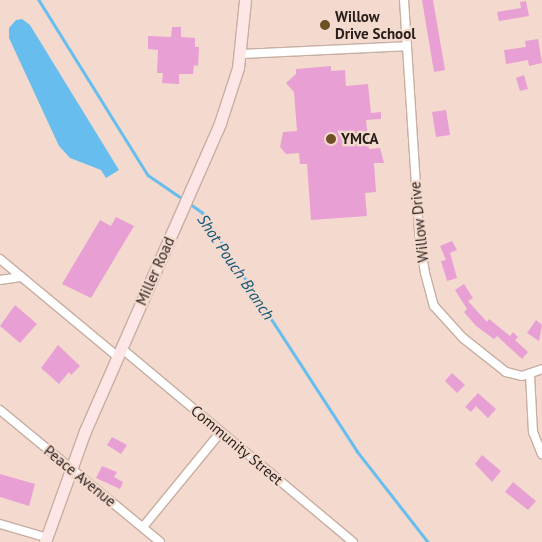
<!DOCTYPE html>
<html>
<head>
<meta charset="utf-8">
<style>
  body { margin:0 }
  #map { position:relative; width:542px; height:542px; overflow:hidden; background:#f4dace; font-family:"PT Sans",sans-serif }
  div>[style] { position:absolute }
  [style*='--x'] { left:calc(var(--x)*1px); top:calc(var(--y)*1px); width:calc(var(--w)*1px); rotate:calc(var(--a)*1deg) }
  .water>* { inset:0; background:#67beee }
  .stream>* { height:2.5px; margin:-1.25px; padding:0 1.25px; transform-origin:1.25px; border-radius:1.25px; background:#67beee }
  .building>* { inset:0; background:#e89fd3 }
  .roads { filter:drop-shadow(1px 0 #c7aea2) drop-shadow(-1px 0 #c7aea2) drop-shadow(0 1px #c7aea2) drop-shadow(0 -1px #c7aea2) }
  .minor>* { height:8px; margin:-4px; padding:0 4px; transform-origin:4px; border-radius:4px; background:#fff }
  .secondary>* { height:11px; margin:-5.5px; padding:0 5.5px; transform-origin:5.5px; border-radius:5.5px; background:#fde6e5 }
  .dots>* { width:14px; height:14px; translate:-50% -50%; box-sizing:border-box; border:2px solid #f4dace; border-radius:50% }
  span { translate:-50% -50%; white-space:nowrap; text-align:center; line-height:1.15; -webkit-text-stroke:4.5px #f4dace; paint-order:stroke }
  .poi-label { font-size:15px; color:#271e1a; font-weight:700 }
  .left { translate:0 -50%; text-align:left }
  .street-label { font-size:15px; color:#271e1a }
  .water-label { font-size:16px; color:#115575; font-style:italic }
</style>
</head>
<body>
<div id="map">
  <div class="water">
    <i style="clip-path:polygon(22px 19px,30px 25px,119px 170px,106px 178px,101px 170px,70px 158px,59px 146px,9px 38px,9px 28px,16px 20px)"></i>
  </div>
  <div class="stream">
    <i style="--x:39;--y:0;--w:206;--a:58.1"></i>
    <i style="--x:148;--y:175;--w:42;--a:34.4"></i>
    <i style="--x:189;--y:203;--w:16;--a:35"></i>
    <i style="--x:202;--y:212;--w:285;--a:57"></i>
    <i style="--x:357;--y:451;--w:115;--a:52"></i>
  </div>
  <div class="building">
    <i style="clip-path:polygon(422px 0,433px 0,445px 70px,434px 72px)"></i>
    <i style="clip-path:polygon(526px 1px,529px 16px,499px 21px,497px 12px,521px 8px,520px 2px)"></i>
    <i style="clip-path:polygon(172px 27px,181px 27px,181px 37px,195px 38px,195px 47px,199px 47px,198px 66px,194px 65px,193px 74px,179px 74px,179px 84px,162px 83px,163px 73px,157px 73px,158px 50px,148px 49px,148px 36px,171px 37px)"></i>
    <i style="clip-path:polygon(538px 39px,542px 63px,529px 66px,528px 60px,506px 64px,504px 50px,526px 47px,525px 41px)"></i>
    <i style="clip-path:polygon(331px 66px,331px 71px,345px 70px,346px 86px,368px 84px,371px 113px,381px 112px,381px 119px,366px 120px,369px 149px,380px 148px,384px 163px,374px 163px,376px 192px,365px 193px,367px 216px,311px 220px,307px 164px,300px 164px,299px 153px,286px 154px,280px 147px,283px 132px,297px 131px,294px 92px,286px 83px,296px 74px,296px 69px)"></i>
    <i style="clip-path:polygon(524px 75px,528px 89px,520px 91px,516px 78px)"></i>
    <i style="clip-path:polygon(446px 110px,450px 135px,436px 137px,432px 112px)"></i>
    <i style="clip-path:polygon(116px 217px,134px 226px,91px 298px,62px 284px,100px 220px,111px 226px)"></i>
    <i style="clip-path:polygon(452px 241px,457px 250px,450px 253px,457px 278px,447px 281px,441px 261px,446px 260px,440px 246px)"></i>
    <i style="clip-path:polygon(464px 284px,473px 298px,468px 301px,487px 322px,489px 319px,510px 336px,513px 332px,518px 337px,515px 340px,528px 352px,522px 359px,497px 336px,494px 339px,476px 326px,464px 312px,467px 309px,455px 290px)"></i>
    <i style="clip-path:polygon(15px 305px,37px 324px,20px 343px,0 326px)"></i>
    <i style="clip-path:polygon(536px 320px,542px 325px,539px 341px,527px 333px)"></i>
    <i style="clip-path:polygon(58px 345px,80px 366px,71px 375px,69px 372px,59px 384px,41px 368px)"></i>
    <i style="clip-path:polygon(452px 373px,465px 385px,457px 393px,445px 381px)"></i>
    <i style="clip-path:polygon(478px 393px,496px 409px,488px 418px,476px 406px,471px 412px,465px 407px)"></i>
    <i style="clip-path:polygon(112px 437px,127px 445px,121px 454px,107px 445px)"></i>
    <i style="clip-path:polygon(482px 455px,501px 471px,492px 482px,475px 464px)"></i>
    <i style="clip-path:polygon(102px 466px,117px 472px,114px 477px,123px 482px,120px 489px,96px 478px)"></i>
    <i style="clip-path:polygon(0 474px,35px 484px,29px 506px,0 497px)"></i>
    <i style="clip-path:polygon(513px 482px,536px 501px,528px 510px,505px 492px)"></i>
  </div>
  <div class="roads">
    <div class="minor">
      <i style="--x:404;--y:0;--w:235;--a:86.3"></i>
      <i style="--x:419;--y:235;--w:38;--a:81"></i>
      <i style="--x:425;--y:273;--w:34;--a:75"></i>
      <i style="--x:434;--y:306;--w:43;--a:47.8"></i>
      <i style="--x:463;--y:338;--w:55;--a:38.3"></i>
      <i style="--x:506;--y:372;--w:16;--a:14"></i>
      <i style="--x:522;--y:376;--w:21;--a:-19"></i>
      <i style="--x:240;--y:54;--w:167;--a:-2.7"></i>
      <i style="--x:0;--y:259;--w:152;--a:39.7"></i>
      <i style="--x:0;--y:280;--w:21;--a:-8"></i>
      <i style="--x:121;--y:348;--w:302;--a:39.9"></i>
      <i style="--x:530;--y:375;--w:57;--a:87"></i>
      <i style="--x:533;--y:432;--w:24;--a:68"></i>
      <i style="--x:0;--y:410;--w:207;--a:39.5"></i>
      <i style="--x:0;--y:524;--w:50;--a:16.3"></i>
      <i style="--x:143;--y:527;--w:122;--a:-50.7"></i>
    </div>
    <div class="secondary">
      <i style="--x:45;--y:542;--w:118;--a:-70.2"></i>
      <i style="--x:85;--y:431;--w:336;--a:-66.3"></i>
      <i style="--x:220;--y:123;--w:58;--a:-71.9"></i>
      <i style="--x:238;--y:68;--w:68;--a:-84.1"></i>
    </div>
  </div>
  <div class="dots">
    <i style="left:325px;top:25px;background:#6e5024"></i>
    <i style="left:331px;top:139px;background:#6e5024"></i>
  </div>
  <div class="poi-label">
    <span class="left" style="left:335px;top:25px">Willow<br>Drive School</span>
    <span class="left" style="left:341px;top:139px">YMCA</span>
  </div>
  <div class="street-label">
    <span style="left:419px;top:222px;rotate:-96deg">Willow Drive</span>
    <span style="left:155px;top:271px;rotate:-66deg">Miller Road</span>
    <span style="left:237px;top:445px;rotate:40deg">Community Street</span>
    <span style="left:80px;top:476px;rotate:39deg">Peace Avenue</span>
  </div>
  <div class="water-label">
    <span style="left:236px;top:267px;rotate:56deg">Shot Pouch Branch</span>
  </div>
</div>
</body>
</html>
